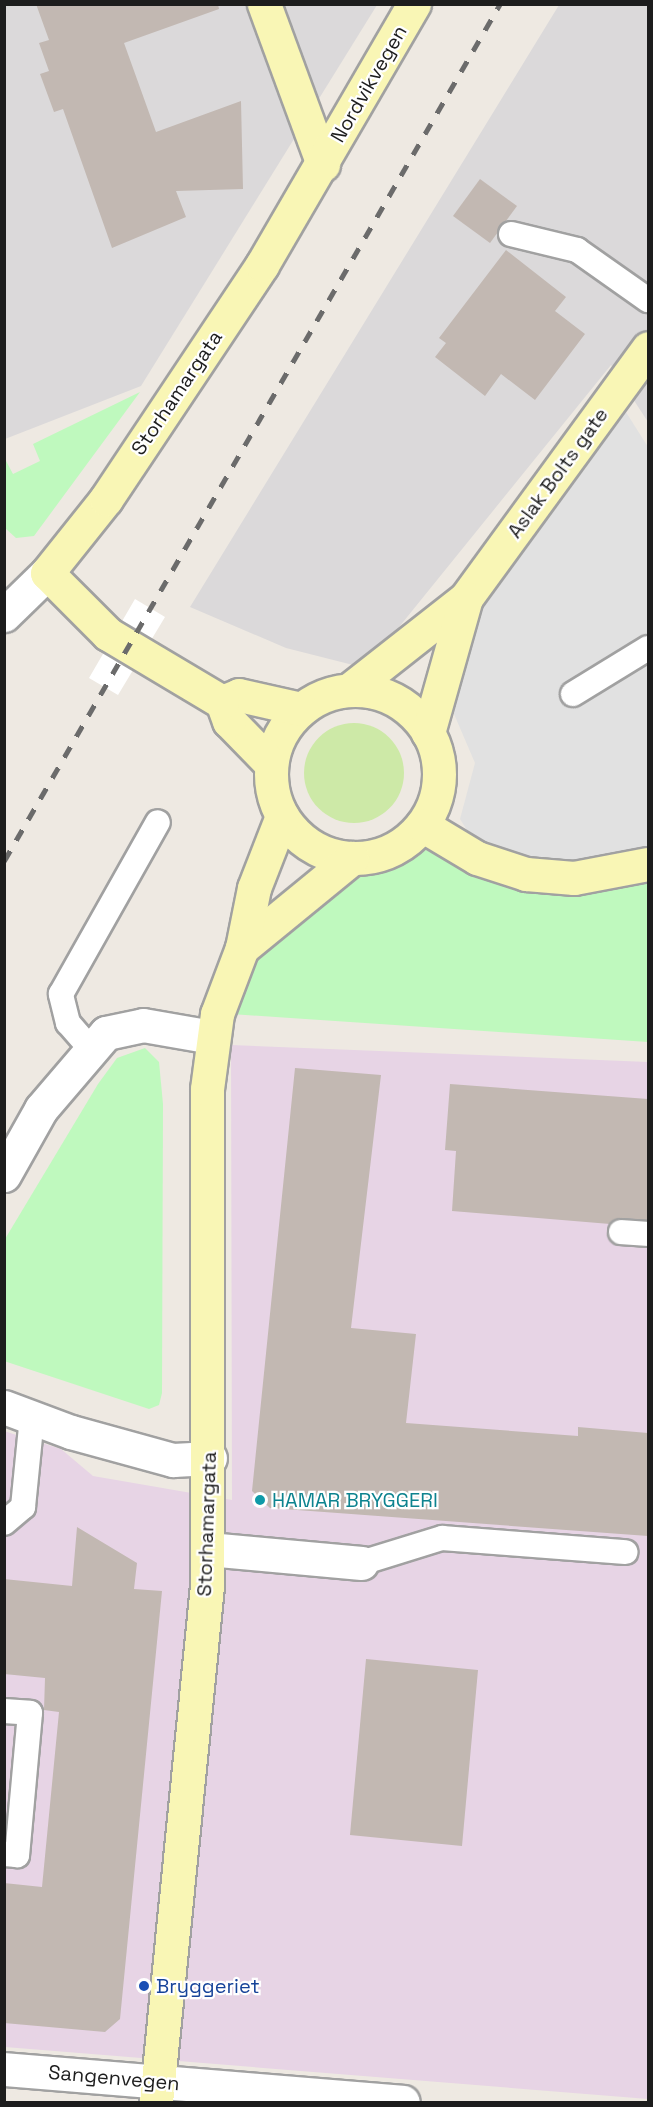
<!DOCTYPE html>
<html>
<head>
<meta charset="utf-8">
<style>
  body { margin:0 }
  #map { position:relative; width:653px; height:2107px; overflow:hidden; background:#eee9e2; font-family:"Space Grotesk",sans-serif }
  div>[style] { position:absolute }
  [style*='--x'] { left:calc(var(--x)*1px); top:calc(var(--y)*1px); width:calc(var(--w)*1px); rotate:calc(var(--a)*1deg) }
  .residential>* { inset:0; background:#dbd9da }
  .industrial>* { inset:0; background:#e7d4e5 }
  .grass>* { inset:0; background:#cde9a7 }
  .round { border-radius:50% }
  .park>* { inset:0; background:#bff9be }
  .parking>* { inset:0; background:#e1e1e1 }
  .pier>* { inset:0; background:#fff }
  .building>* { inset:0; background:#c2b8b2 }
  .roads { filter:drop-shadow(2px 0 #a1a1a1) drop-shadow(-2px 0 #a1a1a1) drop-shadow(0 2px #a1a1a1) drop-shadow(0 -2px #a1a1a1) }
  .service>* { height:24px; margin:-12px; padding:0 12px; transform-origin:12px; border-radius:12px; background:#fff }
  .minor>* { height:33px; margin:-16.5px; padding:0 16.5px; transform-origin:16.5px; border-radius:16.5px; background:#fff }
  .tertiary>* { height:33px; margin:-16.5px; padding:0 16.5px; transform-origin:16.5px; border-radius:16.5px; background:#fff }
  .secondary>* { height:33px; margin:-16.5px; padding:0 16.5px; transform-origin:16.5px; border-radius:16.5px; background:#f9f6b5 }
  .secondary>.ring { margin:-16.5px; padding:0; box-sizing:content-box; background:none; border:33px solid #f9f6b5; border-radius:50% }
  .rail>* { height:4.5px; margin-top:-2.25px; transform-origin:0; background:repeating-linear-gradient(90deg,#6b6b6b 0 12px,transparent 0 24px) }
  .dots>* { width:16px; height:16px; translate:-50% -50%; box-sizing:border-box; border:3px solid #fff; border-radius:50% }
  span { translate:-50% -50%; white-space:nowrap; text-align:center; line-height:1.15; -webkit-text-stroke:4.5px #fff; paint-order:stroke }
  .street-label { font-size:20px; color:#1d1d1d }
  .culture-label { font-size:20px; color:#0d838f }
  .left { translate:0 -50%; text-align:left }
  .transit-label { font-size:20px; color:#164399 }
  .frame { position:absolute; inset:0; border:6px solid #1d1d1d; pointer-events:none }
</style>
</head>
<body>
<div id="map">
  <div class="residential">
    <i style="clip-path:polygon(5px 5px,377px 5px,141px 386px,5px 439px)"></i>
    <i style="clip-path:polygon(559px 5px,648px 5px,648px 422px,611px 365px,395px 632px,357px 666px,286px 648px,190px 607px)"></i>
  </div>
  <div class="industrial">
    <i style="clip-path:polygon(231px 1045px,648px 1062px,648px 2099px,5px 2047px,4px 1431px,61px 1449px,93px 1476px,232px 1500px)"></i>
  </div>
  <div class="grass">
    <i class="round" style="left:304px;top:723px;width:100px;height:100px"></i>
  </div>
  <div class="park">
    <i style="clip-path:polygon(140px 392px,34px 536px,16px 538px,5px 528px,5px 459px,13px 474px,40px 461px,33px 444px)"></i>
    <i style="clip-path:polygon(426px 850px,478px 872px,648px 875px,648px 1042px,231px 1014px,247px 967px,301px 914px,360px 873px,386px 869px)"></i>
    <i style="clip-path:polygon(145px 1048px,159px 1062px,163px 1104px,162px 1393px,159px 1405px,149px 1409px,4px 1361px,5px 1239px,98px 1084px,117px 1058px)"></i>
  </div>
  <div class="parking">
    <i style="clip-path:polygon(619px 401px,648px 447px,648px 853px,608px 872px,518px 866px,475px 843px,460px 819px,475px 763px,451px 707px,472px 602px)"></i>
  </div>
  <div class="pier">
    <i style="clip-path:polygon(135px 599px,165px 617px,118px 695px,89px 678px)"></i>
  </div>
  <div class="building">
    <i style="clip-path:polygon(36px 4px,218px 4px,219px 9px,124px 43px,156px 132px,241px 101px,243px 189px,176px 191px,186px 217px,112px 248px,63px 109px,54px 112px,40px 74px,49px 71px,39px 43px,49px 40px)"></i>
    <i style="clip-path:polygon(480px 179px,517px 206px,490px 243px,453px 216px)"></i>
    <i style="clip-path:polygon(506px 250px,566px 297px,555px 311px,585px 334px,535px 400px,501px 374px,485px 396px,435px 357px,446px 343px,439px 338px)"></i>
    <i style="clip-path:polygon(295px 1068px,381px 1075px,351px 1328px,416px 1334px,406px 1423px,578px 1436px,578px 1427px,648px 1433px,648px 1536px,270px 1508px,252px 1491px)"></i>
    <i style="clip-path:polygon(450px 1084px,648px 1099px,648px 1220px,621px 1218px,610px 1224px,452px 1211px,456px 1151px,445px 1150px)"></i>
    <i style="clip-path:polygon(77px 1527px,137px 1563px,134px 1589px,162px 1591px,120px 2019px,105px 2032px,4px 2023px,4px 1883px,42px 1887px,59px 1712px,44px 1710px,45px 1678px,4px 1674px,4px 1579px,72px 1586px)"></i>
    <i style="clip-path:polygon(366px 1659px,478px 1670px,462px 1846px,350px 1835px)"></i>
  </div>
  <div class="roads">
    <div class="service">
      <i style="--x:511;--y:234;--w:68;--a:13.6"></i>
      <i style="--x:577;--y:250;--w:87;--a:35.2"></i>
      <i style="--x:573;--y:694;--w:88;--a:-31.5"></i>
      <i style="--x:89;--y:1047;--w:32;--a:-131"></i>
      <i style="--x:68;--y:1023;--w:30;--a:-104"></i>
      <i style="--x:61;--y:994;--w:197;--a:-60.6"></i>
      <i style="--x:621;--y:1232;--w:27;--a:4"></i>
      <i style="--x:4;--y:1523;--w:25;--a:-40"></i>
      <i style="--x:23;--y:1507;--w:90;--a:-84.3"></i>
      <i style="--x:361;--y:1563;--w:85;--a:-17.2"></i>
      <i style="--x:442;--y:1538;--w:184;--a:4.4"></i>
      <i style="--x:4;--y:1711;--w:26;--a:4"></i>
      <i style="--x:30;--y:1713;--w:143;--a:95.2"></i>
      <i style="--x:17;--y:1855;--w:13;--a:-176"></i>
    </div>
    <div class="minor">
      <i style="--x:4;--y:1175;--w:76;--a:-60.7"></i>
      <i style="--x:41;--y:1109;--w:100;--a:-49.5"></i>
      <i style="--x:106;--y:1033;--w:38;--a:-12"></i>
      <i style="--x:143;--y:1025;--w:70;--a:9.9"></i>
      <i style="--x:4;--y:1407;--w:72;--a:20.5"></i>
      <i style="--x:71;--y:1432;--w:106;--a:15.4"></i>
      <i style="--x:173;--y:1460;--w:37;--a:-3"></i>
      <i style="--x:208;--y:1549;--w:154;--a:5.2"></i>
      <i style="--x:4;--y:2069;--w:400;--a:4.7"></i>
    </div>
    <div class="tertiary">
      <i style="--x:4;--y:615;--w:60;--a:-44.3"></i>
    </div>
    <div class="secondary">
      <i style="--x:264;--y:4;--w:171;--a:69.8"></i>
      <i style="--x:349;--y:690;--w:149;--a:-38.2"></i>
      <i style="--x:466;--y:598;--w:309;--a:-53.9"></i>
      <i class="ring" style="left:271px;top:690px;width:135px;height:135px"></i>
      <i style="--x:222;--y:702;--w:18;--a:-22"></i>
      <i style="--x:239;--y:695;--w:64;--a:12.7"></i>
      <i style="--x:428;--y:733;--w:140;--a:-74.3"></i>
      <i style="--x:271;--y:764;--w:60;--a:-134.3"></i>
      <i style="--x:229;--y:721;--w:20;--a:-110"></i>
      <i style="--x:222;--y:702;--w:133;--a:-149.2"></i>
      <i style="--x:108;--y:634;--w:86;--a:-135"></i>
      <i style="--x:47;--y:573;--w:95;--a:-51.4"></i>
      <i style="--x:106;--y:499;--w:281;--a:-56.3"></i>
      <i style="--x:262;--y:265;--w:302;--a:-59.8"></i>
      <i style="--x:422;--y:825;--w:64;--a:31"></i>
      <i style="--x:477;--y:858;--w:52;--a:18.1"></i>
      <i style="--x:526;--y:874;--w:48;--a:4.8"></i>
      <i style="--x:574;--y:878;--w:75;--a:-10.7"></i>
      <i style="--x:242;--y:948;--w:142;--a:-39.3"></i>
      <i style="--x:156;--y:2102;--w:519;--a:-84.36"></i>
      <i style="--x:207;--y:1586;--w:497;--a:-90"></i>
      <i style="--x:207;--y:1089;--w:76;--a:-82.4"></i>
      <i style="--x:217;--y:1014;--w:71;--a:-69.3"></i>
      <i style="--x:242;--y:948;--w:61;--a:-78.7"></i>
      <i style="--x:254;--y:888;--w:77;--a:-68.7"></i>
    </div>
  </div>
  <div class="rail">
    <i style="--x:4;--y:861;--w:990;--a:-59.94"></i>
  </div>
  <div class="dots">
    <i style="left:260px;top:1500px;background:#0f9aa8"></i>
    <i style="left:144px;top:1986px;background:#1a4fb4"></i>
  </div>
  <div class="street-label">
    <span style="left:369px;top:84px;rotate:-60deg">Nordvikvegen</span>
    <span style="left:177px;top:393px;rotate:-56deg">Storhamargata</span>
    <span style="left:558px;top:473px;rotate:-54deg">Aslak Bolts gate</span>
    <span style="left:207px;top:1524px;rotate:-88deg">Storhamargata</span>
    <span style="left:114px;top:2078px;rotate:5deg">Sangenvegen</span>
  </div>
  <div class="culture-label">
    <span class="left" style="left:272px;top:1500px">HAMAR BRYGGERI</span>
  </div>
  <div class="transit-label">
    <span class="left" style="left:156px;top:1986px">Bryggeriet</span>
  </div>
  <div class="frame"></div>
</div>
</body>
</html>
